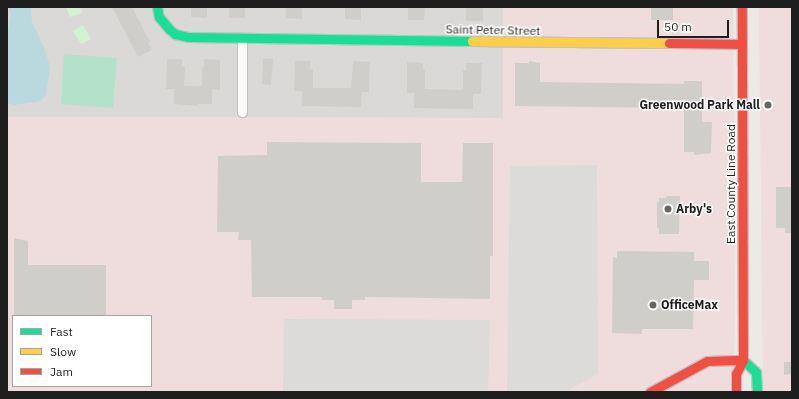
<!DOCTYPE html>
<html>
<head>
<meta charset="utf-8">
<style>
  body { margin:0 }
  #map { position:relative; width:799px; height:399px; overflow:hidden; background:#ece9e6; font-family:"IBM Plex Sans",sans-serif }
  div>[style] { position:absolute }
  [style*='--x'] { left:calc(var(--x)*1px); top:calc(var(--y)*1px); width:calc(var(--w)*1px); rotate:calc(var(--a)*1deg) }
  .residential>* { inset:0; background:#dbd9d8 }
  .commercial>* { inset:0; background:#eedddc }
  .park>* { inset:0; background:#d5f1d3 }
  .pitch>* { inset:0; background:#b3e1ca }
  .parking>* { inset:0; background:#dcdbda }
  .water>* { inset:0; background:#bad9de }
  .building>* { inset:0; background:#d0cecb }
  .roads { filter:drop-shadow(1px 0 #c3c2c1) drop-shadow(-1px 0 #c3c2c1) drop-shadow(0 1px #c3c2c1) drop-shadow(0 -1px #c3c2c1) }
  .street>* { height:9px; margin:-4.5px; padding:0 4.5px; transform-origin:4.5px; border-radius:4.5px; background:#fcfcfb }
  .fast>* { height:9px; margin:-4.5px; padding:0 4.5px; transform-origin:4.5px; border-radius:4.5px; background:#16e098 }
  .slow>* { height:9px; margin:-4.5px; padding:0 4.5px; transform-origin:4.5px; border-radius:4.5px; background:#ffcf43 }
  .jam>* { height:9px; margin:-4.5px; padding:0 4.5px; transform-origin:4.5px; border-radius:4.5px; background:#f24e42 }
  .dots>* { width:11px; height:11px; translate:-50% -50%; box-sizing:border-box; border:2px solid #fff; border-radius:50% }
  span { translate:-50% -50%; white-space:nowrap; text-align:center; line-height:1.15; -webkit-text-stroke:3px #fff; paint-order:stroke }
  .street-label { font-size:12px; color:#1e1e1e }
  .poi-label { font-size:12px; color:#1e1e1e; font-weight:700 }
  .right { translate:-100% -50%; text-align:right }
  .left { translate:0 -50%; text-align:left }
  .frame { position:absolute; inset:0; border:8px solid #1e1e1e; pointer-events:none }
  .legend { position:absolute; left:12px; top:315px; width:140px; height:72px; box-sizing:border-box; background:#fff; border:1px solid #a5a5a5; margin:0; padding:5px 7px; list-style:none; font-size:12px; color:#1e1e1e }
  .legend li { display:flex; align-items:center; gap:8px; height:20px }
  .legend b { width:20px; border:1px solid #a5a5a5 }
  .scale { position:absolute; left:657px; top:20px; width:72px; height:18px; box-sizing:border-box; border:2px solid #1e1e1e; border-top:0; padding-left:5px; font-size:12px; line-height:14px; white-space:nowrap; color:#1e1e1e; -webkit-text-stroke:3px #fff; paint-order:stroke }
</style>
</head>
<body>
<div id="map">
  <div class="residential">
    <i style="clip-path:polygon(7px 7px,503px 7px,503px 118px,7px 117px)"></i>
  </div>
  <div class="commercial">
    <i style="clip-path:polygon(evenodd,503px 7px,733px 7px,735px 329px,732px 392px,7px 392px,7px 117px,503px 118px,503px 7px,13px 316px,151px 316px,151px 386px,13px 386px,13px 316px)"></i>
    <i style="clip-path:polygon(759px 7px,792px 7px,792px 392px,763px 392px)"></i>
  </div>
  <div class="park">
    <i style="clip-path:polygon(66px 7px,80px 7px,82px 13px,70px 17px)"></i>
    <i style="clip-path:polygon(83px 25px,91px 39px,81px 44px,73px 31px)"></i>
  </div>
  <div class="pitch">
    <i style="clip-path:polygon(64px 54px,117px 58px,113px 108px,61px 104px)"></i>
  </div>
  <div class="parking">
    <i style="clip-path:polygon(597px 165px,598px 374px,565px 392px,507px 392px,510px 166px)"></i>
    <i style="clip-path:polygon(284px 319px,490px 320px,488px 392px,283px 392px)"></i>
  </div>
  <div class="water">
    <i style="clip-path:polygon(8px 7px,31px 7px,32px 22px,46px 52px,50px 68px,46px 95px,40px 101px,14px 105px,7px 103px,7px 34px,11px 14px)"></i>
  </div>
  <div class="building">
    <i style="clip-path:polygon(112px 7px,132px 7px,150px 42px,148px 43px,152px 50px,138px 57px)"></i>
    <i style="clip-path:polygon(191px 7px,207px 7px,207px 18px,191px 17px)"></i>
    <i style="clip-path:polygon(229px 7px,245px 7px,245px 18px,229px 18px)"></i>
    <i style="clip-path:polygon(286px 7px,302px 7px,302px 19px,286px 18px)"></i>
    <i style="clip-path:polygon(345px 7px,361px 7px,361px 20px,345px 19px)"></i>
    <i style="clip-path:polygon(408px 7px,425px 7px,424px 20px,408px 20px)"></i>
    <i style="clip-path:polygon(466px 7px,483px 7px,483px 21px,466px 21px)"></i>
    <i style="clip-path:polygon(651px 7px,673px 7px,673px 20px,651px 20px)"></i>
    <i style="clip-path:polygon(263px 58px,273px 59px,271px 85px,262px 84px)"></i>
    <i style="clip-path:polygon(167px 59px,182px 59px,182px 66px,185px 67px,184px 86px,202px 86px,202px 67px,204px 67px,204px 59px,220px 60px,220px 90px,212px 89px,212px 104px,198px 104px,198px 106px,174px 104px,174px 89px,166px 89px)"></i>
    <i style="clip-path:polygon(295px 61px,310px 61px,310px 69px,313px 69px,313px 88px,351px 88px,353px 61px,370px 62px,369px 92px,362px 92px,361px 107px,302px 106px,302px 91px,294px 91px)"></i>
    <i style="clip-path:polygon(529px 61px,540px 63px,540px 82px,684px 84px,684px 81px,702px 81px,702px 122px,712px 122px,711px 153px,694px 155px,694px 152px,684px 152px,684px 110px,678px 108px,515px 106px,515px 63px,529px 63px)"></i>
    <i style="clip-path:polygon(407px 62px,423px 63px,423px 70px,425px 70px,425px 89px,463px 90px,463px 70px,466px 71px,466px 63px,482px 63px,481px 94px,473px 94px,473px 109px,414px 108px,414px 93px,407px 93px)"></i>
    <i style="clip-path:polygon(267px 142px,421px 143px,421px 182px,462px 182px,463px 143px,493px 143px,493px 256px,490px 256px,490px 299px,365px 297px,365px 300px,352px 300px,352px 309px,334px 309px,334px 300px,322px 300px,322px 297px,252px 297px,251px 240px,238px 240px,239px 232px,217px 232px,218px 156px,267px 155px)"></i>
    <i style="clip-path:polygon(776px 187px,792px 187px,792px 233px,785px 233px,785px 228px,776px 228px)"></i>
    <i style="clip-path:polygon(666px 196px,680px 196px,679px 234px,659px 234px,659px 228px,657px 228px,657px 202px,659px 202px,659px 198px,667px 198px)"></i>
    <i style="clip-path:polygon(14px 238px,28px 241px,28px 265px,106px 265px,106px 316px,14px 316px)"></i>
    <i style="clip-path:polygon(617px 251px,694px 252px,694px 261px,709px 261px,709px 280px,694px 280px,693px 329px,642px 329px,642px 334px,612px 333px,613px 257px,617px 258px)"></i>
    <i style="clip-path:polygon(784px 362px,792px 362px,792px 374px,784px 375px)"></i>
  </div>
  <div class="roads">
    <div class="street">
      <i style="--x:242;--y:112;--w:74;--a:-90"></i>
    </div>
    <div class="fast">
      <i style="--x:157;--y:7;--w:10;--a:79"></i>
      <i style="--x:159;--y:17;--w:16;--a:50"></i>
      <i style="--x:169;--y:29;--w:8;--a:40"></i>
      <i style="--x:175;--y:34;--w:13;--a:13"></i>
      <i style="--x:188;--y:37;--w:284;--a:0.8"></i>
      <i style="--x:743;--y:360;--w:18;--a:43"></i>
      <i style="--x:756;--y:372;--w:20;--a:87"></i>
    </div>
    <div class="slow">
      <i style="--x:472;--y:41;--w:197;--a:0.6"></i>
    </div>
    <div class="jam">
      <i style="--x:669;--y:43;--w:73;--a:0.8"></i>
      <i style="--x:650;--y:392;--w:65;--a:-28.5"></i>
      <i style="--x:707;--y:361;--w:36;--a:-2"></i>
      <i style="--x:736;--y:392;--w:18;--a:-90"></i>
      <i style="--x:736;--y:374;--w:16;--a:-63"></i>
      <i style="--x:743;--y:360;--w:353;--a:-90.2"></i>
    </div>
  </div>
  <div class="dots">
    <i style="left:768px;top:105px;background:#666564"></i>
    <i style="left:668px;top:209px;background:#666564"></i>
    <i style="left:653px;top:305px;background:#666564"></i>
  </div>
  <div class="street-label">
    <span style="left:493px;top:30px;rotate:1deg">Saint Peter Street</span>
    <span style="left:731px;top:184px;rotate:-90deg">East County Line Road</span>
  </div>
  <div class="poi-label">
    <span class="right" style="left:760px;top:105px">Greenwood Park Mall</span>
    <span class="left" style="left:676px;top:209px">Arby's</span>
    <span class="left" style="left:661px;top:305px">OfficeMax</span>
  </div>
  <div class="frame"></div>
  <ul class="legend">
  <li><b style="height:5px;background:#16e098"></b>Fast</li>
  <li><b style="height:5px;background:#ffcf43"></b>Slow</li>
  <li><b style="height:5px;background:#f24e42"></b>Jam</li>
  </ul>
  <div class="scale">50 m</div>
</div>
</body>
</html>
